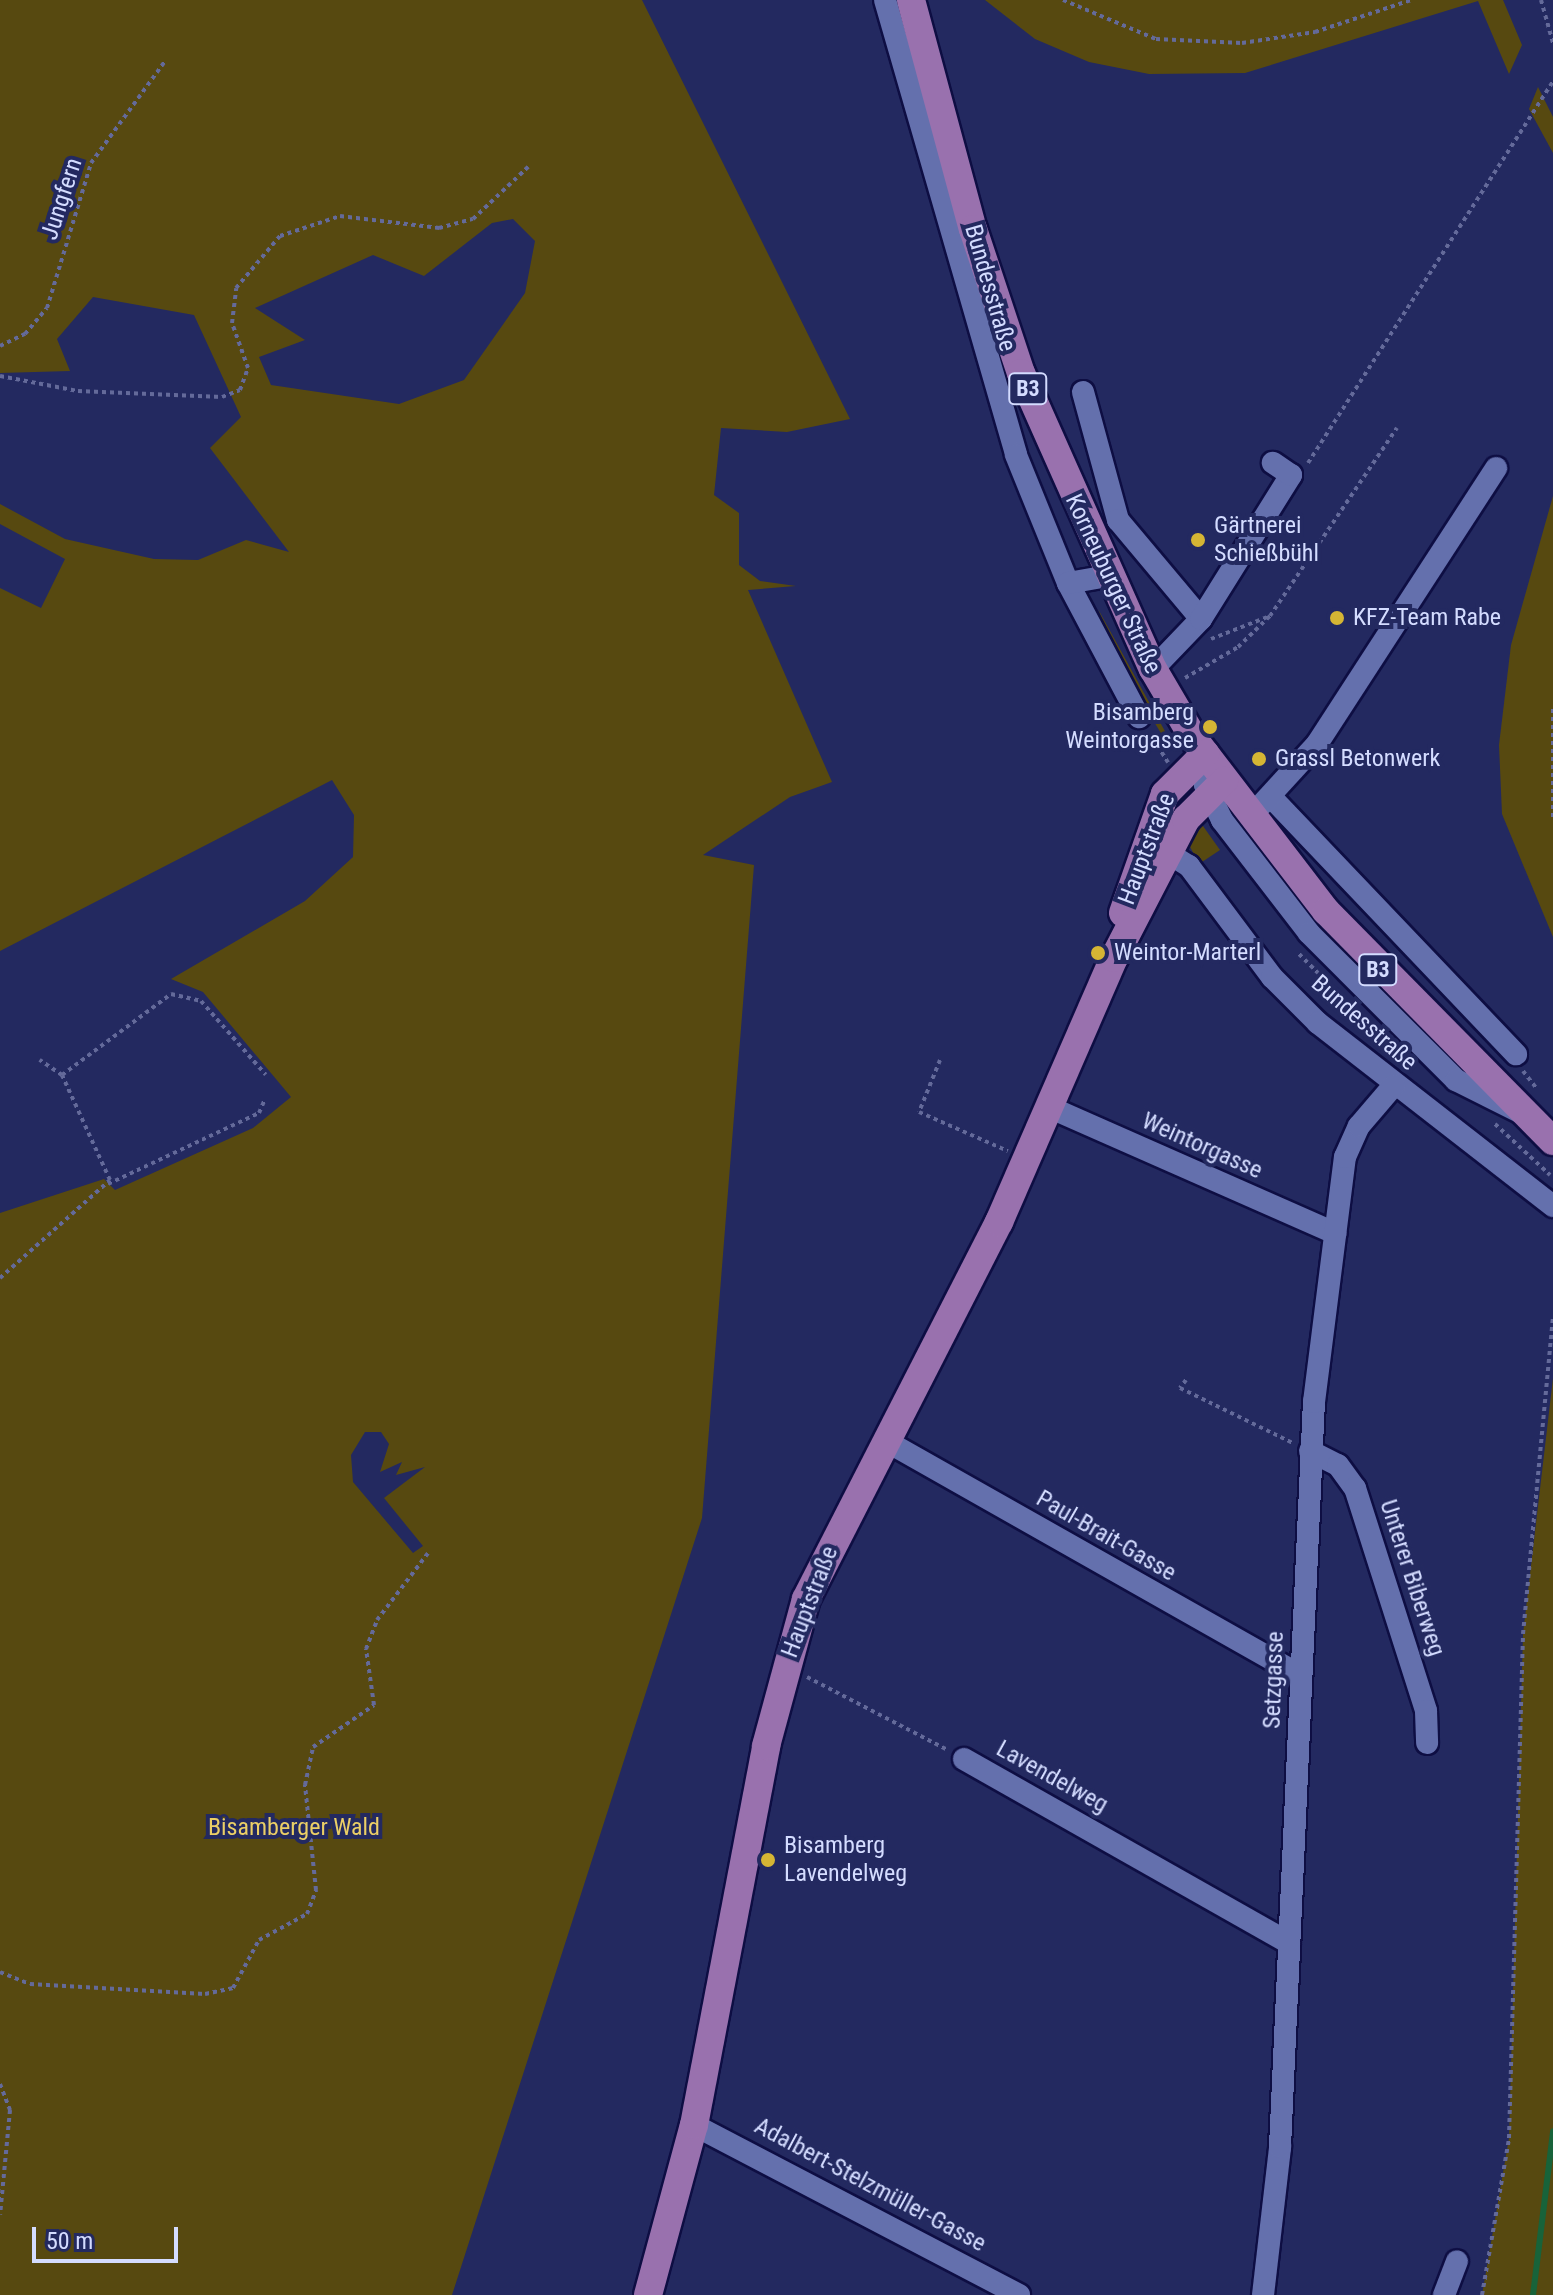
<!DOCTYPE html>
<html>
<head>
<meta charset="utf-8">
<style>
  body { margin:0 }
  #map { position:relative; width:1553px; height:2295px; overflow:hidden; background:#232960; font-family:"Roboto Condensed",sans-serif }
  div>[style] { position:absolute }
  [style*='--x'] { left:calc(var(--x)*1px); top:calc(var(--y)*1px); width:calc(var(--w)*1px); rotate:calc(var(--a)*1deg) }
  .green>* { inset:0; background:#574910 }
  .stream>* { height:6px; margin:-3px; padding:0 3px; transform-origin:3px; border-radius:3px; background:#18633a }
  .path>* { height:4px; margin-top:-2px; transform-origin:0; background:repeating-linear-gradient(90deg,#646a9a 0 4px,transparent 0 8px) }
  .roads { filter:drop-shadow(2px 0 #0e0e43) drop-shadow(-2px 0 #0e0e43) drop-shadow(0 2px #0e0e43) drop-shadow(0 -2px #0e0e43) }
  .minor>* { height:22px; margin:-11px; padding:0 11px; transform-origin:11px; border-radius:11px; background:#6470ad }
  .major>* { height:28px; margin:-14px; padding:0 14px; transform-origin:14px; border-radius:14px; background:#9971ae }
  .dots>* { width:22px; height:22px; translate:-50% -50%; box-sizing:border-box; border:4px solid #232960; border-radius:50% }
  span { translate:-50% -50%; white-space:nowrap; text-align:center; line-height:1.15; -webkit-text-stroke:8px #232960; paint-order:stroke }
  .shield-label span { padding:2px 6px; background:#232960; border:2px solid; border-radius:6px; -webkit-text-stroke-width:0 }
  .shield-label { font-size:22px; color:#d4dcff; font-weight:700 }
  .street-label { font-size:24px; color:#d4dcff }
  .poi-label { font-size:24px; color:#d4dcff }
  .left { translate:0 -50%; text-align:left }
  .right { translate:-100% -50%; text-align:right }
  .park-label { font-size:24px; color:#ebcf66 }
  .scale { position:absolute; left:32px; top:2227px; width:146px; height:36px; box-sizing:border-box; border:4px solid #d4dcff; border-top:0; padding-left:10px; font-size:24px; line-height:28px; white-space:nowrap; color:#d4dcff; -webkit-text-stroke:6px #232960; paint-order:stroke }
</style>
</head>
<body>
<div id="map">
  <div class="green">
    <i style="clip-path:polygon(evenodd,0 0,642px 0,850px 419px,787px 432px,721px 428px,714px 495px,739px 513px,739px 565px,760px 581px,796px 586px,748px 590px,832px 782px,790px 797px,703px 855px,754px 865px,702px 1518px,452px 2295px,0 2295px,0 1213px,104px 1179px,115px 1190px,253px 1128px,291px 1097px,203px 992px,171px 979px,305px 901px,353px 857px,354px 815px,332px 780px,0 951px,0 588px,41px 608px,65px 559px,0 524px,0 504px,65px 539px,154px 559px,198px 560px,246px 540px,289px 552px,210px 448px,241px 417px,194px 315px,93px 297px,57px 339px,70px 371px,0 373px,0 0,513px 219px,535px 241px,525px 293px,464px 380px,399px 404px,271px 385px,259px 357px,305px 340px,255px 308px,373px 255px,424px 276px,492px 223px,513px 219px,0 0,365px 1432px,381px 1432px,389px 1444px,380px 1472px,402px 1462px,396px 1475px,425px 1467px,384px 1498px,423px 1546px,413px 1553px,353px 1482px,351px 1455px,365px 1432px)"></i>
    <i style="clip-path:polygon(985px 0,1503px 0,1522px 45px,1509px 74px,1478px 1px,1245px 73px,1149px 74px,1089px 62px,1035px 39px)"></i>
    <i style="clip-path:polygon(1538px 87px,1553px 117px,1553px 153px,1529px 109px)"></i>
    <i style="clip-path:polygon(1553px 496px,1553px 937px,1502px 814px,1499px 745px,1511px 645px)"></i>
    <i style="clip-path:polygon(1098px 609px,1167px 735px,1168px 745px,1122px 668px)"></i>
    <i style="clip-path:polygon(1198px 819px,1220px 850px,1199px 864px,1187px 841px)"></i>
    <i style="clip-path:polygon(1553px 1378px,1553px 2295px,1482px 2295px,1509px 2138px,1523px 1634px)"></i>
  </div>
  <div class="stream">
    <i style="--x:1533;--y:2295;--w:165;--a:-83"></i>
  </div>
  <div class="path">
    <i style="--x:1063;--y:0;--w:101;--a:22.8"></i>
    <i style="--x:1156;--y:39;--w:86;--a:2.7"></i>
    <i style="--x:1242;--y:43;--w:74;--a:-8.6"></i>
    <i style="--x:1315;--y:32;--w:101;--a:-18.4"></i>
    <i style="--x:1541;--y:0;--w:45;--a:74.4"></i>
    <i style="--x:0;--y:346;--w:28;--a:-26"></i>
    <i style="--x:25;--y:334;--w:34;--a:-50"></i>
    <i style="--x:47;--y:308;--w:152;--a:-73.1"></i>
    <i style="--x:91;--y:163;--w:126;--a:-54"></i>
    <i style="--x:0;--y:376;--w:79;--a:10.9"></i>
    <i style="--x:78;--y:391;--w:144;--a:2.4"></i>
    <i style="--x:222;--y:397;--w:19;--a:-21"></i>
    <i style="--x:240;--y:390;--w:23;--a:-70"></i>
    <i style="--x:248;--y:368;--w:48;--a:-109.6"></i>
    <i style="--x:232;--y:323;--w:35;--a:-83"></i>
    <i style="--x:236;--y:288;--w:68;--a:-49.8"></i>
    <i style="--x:280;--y:236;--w:63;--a:-18.4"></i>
    <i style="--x:340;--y:216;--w:100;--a:6.9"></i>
    <i style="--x:439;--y:228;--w:35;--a:-15"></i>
    <i style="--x:473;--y:219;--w:76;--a:-43.4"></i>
    <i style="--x:1308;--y:463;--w:453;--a:-57.3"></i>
    <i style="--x:1211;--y:639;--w:63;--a:-21.3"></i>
    <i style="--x:1185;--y:678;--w:61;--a:-30.3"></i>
    <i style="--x:1238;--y:647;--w:45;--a:-44.1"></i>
    <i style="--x:1270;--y:616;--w:227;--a:-56"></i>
    <i style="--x:1553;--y:709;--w:109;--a:90"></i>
    <i style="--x:1149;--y:732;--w:36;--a:58"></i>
    <i style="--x:1299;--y:954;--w:31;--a:45"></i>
    <i style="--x:940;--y:1060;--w:56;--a:112"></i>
    <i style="--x:919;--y:1112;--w:97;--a:23.7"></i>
    <i style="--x:1523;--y:1071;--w:23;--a:52"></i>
    <i style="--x:62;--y:1075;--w:136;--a:-36.6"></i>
    <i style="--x:171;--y:994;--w:31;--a:13"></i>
    <i style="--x:201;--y:1001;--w:98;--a:48.7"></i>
    <i style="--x:1495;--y:1124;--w:75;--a:42.8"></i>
    <i style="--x:108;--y:1184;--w:167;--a:-25.2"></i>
    <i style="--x:259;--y:1113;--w:15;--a:-67"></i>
    <i style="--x:0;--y:1278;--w:147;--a:-41.7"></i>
    <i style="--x:110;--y:1180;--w:115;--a:-114.6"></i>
    <i style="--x:62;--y:1075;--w:27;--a:-146"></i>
    <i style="--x:1186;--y:1380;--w:10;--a:127"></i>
    <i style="--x:1180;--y:1388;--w:126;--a:26"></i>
    <i style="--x:807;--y:1677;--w:159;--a:27.4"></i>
    <i style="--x:0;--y:1972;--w:32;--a:22"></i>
    <i style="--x:30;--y:1984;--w:175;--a:3.3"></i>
    <i style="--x:205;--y:1994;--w:29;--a:-12"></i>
    <i style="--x:233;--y:1988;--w:55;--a:-61.6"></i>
    <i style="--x:259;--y:1940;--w:55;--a:-28.4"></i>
    <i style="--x:307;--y:1914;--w:26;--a:-69"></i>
    <i style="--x:316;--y:1890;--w:106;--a:-96"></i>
    <i style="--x:305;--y:1785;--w:39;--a:-78"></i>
    <i style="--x:313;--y:1747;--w:74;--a:-34.5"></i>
    <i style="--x:374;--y:1705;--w:57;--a:-98.1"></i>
    <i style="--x:366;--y:1649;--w:31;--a:-69"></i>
    <i style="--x:377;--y:1620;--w:84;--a:-52.7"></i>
    <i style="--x:0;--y:2084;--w:28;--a:69"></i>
    <i style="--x:10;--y:2110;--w:105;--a:95.4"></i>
    <i style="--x:1482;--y:2295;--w:159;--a:-80.2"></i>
    <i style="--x:1509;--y:2138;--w:504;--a:-88.41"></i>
    <i style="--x:1523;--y:1634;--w:318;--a:-84.6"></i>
  </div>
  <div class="roads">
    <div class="minor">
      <i style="--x:885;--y:0;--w:473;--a:73.9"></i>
      <i style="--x:1016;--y:455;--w:138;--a:67.9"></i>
      <i style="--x:1068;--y:583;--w:152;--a:62.1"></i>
      <i style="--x:1083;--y:392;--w:133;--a:74.7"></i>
      <i style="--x:1118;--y:520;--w:129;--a:50"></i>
      <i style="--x:1068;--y:583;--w:39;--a:-10"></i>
      <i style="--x:1153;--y:669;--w:69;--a:-46.2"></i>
      <i style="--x:1201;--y:619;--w:170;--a:-58"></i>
      <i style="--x:1291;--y:475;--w:22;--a:-146"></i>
      <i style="--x:1205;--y:754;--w:31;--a:90"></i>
      <i style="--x:1205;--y:785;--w:39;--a:64"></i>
      <i style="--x:1222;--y:820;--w:143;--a:52.4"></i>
      <i style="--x:1309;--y:933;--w:208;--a:45"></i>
      <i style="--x:1456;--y:1080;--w:74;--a:26.6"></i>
      <i style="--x:1272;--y:798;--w:354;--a:46.4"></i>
      <i style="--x:1251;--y:816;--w:98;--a:-47.5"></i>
      <i style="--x:1317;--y:744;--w:329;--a:-57"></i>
      <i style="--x:1168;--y:853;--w:25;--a:32"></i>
      <i style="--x:1189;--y:866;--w:139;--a:53.2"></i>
      <i style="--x:1272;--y:977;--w:65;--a:45"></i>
      <i style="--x:1318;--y:1023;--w:298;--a:37.9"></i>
      <i style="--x:1049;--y:1107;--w:313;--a:23.8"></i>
      <i style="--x:886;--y:1441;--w:477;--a:29.5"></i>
      <i style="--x:1310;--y:1451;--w:31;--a:27"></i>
      <i style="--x:1338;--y:1465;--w:29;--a:54"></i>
      <i style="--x:1355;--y:1488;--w:234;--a:72.3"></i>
      <i style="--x:1426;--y:1711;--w:32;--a:88"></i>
      <i style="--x:964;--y:1759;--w:373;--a:29.5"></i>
      <i style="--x:694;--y:2125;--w:367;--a:27.6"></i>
      <i style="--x:1263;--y:2295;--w:149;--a:-83.4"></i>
      <i style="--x:1280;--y:2147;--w:746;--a:-87.39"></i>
      <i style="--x:1314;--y:1402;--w:247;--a:-82.8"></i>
      <i style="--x:1345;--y:1157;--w:34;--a:-66"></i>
      <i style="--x:1359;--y:1126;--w:54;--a:-49.5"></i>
      <i style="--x:1444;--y:2295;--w:36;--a:-69"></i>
    </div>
    <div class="major">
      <i style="--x:911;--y:0;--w:237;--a:74.9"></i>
      <i style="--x:973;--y:229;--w:152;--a:71.6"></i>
      <i style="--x:1021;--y:373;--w:324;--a:66"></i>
      <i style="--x:1153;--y:669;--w:81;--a:59.6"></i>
      <i style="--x:1194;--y:739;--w:217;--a:52.5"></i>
      <i style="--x:1326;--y:911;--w:323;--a:45.4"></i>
      <i style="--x:1123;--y:913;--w:126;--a:-70.6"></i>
      <i style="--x:1165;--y:794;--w:57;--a:-45"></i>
      <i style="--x:648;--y:2295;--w:176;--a:-74.9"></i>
      <i style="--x:694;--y:2125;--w:386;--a:-79.2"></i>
      <i style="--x:766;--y:1746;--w:152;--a:-74.8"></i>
      <i style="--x:806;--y:1599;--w:424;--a:-62.9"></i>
      <i style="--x:999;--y:1222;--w:288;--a:-66.5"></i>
      <i style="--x:1114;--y:958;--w:157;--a:-62.6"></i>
      <i style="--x:1186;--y:819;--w:54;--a:-45"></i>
    </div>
  </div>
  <div class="dots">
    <i style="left:1198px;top:540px;background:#d5b534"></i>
    <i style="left:1337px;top:618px;background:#d5b534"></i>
    <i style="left:1210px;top:727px;background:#d5b534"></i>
    <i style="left:1259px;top:759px;background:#d5b534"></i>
    <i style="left:1098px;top:953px;background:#d5b534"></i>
    <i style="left:768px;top:1860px;background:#d5b534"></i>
  </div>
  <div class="shield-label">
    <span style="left:1028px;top:389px">B3</span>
    <span style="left:1378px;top:970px">B3</span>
  </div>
  <div class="street-label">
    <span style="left:62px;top:199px;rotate:-72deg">Jungfern</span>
    <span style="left:990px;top:288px;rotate:74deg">Bundesstraße</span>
    <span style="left:1113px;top:584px;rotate:65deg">Korneuburger Straße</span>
    <span style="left:1147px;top:849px;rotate:-69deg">Hauptstraße</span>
    <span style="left:1364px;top:1023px;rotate:41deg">Bundesstraße</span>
    <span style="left:1202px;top:1146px;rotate:24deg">Weintorgasse</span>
    <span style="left:1106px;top:1536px;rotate:30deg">Paul-Brait-Gasse</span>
    <span style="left:1412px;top:1578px;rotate:72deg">Unterer Biberweg</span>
    <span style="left:810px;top:1602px;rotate:-69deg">Hauptstraße</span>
    <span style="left:1274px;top:1680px;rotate:-88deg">Setzgasse</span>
    <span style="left:1052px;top:1777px;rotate:29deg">Lavendelweg</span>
    <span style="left:870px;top:2185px;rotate:28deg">Adalbert-Stelzmüller-Gasse</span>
  </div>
  <div class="poi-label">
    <span class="left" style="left:1214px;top:540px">Gärtnerei<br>Schießbühl</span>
    <span class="left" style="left:1353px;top:618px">KFZ-Team Rabe</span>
    <span class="right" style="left:1194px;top:727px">Bisamberg<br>Weintorgasse</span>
    <span class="left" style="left:1275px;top:759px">Grassl Betonwerk</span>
    <span class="left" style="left:1114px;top:953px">Weintor-Marterl</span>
    <span class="left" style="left:784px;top:1860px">Bisamberg<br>Lavendelweg</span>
  </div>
  <div class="park-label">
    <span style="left:294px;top:1828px">Bisamberger Wald</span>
  </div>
  <div class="scale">50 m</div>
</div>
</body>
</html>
